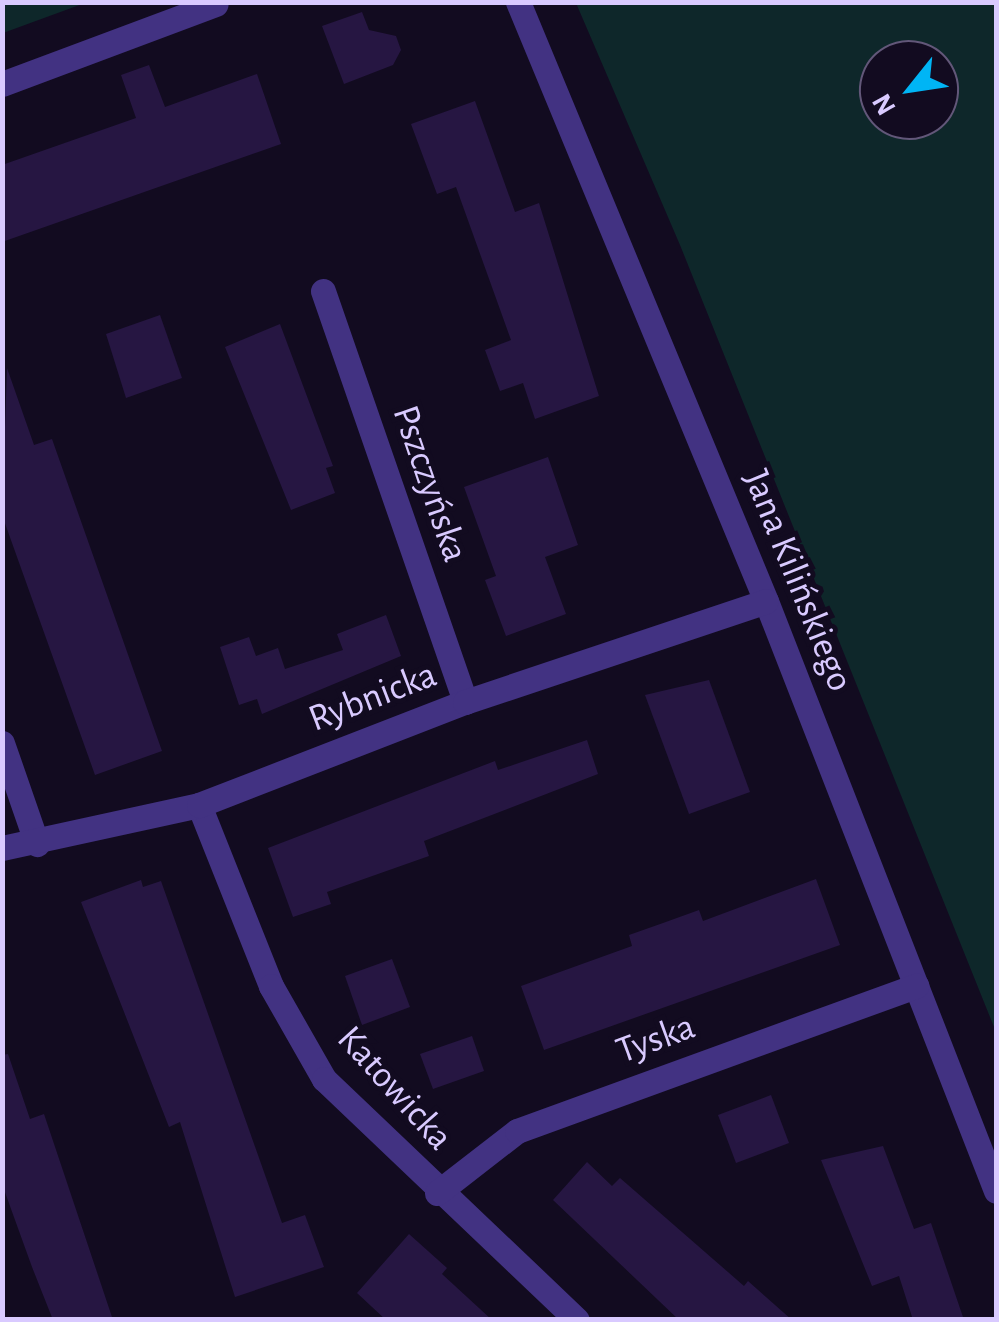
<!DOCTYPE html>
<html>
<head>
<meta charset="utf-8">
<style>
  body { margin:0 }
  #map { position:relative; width:999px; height:1322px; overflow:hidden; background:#120b20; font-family:"Alegreya Sans",sans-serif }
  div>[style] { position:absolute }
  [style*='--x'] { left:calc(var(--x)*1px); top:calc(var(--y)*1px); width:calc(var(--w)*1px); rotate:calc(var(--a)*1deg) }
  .green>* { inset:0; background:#0e272a }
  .building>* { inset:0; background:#261642 }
  .minor>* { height:25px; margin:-12.5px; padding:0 12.5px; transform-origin:12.5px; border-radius:12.5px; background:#423282 }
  span { translate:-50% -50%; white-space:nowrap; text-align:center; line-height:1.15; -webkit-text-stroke:10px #120b20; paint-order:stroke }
  .street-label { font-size:38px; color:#d9caff }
  .frame { position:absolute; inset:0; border:5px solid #d9caff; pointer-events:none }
  .north { position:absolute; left:859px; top:40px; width:100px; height:100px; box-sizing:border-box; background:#120b20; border:2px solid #625779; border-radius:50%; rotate:240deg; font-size:28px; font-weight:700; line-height:40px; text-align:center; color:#d9caff }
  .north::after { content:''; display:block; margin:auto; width:35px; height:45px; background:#00b5f5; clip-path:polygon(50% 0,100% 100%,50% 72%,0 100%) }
</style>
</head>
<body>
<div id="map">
  <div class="green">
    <i style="clip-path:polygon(3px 2px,85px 2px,85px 3px,3px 33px)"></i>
    <i style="clip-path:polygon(evenodd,576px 3px,996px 3px,996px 1032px,680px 245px,576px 3px,879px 60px,939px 60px,939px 120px,879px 120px,879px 60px)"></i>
  </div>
  <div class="building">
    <i style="clip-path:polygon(362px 12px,369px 30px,396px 36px,401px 50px,393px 65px,344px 84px,322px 26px)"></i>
    <i style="clip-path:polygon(149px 65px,165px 107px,257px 74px,281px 144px,2px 242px,2px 165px,136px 118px,121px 75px)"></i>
    <i style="clip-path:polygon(475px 101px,515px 212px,539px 203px,599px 396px,535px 419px,523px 383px,500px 391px,485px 350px,511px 340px,456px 187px,437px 194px,411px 124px)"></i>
    <i style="clip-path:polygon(160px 315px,182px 378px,126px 398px,106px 334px)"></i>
    <i style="clip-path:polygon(280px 324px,333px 466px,326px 468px,335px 493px,291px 510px,225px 347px)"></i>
    <i style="clip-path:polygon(7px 368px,34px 445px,52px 439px,162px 751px,95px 775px,2px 515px)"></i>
    <i style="clip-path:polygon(548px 457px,578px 545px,545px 557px,566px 614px,506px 636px,485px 580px,496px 576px,464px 487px)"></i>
    <i style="clip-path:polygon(386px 615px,401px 656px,262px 714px,257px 699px,239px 705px,220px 647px,249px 637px,256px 656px,278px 648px,285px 669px,343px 650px,337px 634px)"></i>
    <i style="clip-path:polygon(709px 680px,750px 792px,689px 814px,645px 695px)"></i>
    <i style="clip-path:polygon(587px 740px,598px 774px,424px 841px,429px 856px,327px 892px,331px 904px,293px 917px,268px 848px,495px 761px,498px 770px)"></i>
    <i style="clip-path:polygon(816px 879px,840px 945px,544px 1050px,521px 986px,632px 946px,629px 935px,663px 923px,699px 910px,703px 921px)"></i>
    <i style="clip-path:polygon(141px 880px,143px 887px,161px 881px,282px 1223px,305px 1215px,324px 1267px,235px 1297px,180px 1122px,169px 1127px,81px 902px)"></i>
    <i style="clip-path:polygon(392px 959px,410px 1007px,362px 1025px,345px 976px)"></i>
    <i style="clip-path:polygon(472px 1036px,484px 1071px,433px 1089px,420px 1054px)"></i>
    <i style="clip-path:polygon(8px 1054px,30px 1119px,44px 1114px,113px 1320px,53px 1320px,32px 1267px,2px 1184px,2px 1055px)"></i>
    <i style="clip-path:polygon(771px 1095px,789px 1143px,736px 1163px,718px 1115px)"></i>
    <i style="clip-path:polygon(883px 1146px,914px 1229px,931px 1223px,964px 1320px,913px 1320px,899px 1276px,872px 1286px,821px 1160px)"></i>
    <i style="clip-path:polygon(587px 1162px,612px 1186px,620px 1178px,744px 1286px,748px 1281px,792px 1320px,679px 1320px,553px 1200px)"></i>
    <i style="clip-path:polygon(409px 1234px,447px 1268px,442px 1274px,492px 1320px,386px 1320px,357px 1293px)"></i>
  </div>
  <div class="minor">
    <i style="--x:518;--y:2;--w:648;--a:67.51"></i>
    <i style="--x:766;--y:601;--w:633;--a:68.7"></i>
    <i style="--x:2;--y:84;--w:228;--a:-20.5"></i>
    <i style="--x:323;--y:291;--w:435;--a:70.9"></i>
    <i style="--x:2;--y:743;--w:107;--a:70.9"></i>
    <i style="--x:199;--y:805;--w:195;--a:68.3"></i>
    <i style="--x:271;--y:986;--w:107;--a:60.3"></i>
    <i style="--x:324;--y:1079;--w:349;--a:43.6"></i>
    <i style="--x:2;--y:848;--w:202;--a:-12.3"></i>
    <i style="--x:199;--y:805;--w:285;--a:-21.2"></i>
    <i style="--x:465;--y:702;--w:317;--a:-18.5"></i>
    <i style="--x:437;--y:1193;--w:101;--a:-37.8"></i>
    <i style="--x:517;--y:1131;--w:425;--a:-20"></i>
  </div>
  <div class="street-label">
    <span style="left:429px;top:484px;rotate:71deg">Pszczyńska</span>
    <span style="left:797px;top:581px;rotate:68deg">Jana Kilińskiego</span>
    <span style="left:373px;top:698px;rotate:-21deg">Rybnicka</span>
    <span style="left:656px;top:1040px;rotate:-20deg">Tyska</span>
    <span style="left:394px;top:1089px;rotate:48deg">Katowicka</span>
  </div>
  <div class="frame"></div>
  <div class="north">N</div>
</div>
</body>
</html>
